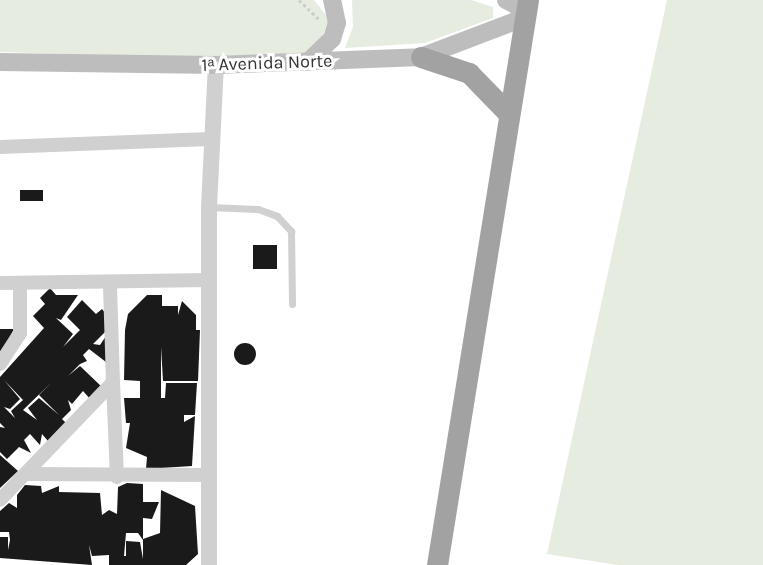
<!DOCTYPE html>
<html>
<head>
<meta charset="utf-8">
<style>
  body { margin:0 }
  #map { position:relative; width:763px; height:565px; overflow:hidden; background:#fff; font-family:Karla,sans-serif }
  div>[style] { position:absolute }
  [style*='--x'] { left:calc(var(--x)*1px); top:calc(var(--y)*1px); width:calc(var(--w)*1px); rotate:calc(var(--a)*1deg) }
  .green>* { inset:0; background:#e6ecdf }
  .building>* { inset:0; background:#1a1a1a }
  .round { border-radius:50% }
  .path>* { height:3px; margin-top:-1.5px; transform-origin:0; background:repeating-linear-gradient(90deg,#cdcdcd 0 3px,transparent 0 6px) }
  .service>* { height:7px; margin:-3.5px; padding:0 3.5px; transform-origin:3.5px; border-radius:3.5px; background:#d0d0d0 }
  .minor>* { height:14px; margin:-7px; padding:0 7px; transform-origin:7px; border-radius:7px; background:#d0d0d0 }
  .tertiary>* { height:16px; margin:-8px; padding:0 8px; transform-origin:8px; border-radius:8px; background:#d0d0d0 }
  .secondary>* { height:18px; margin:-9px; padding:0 9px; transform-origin:9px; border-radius:9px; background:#bdbdbd }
  .trunk>* { height:21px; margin:-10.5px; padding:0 10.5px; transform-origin:10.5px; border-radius:10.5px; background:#a2a2a2 }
  span { translate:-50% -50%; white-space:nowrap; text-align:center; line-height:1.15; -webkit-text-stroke:6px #fff; paint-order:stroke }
  .street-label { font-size:18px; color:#333 }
</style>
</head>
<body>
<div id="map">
  <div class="green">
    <i style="clip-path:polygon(0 0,314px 0,330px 20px,310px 61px,0 52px)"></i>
    <i style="clip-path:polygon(352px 0,471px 0,493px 7px,493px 18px,425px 43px,345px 48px,353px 27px)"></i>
    <i style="clip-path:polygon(667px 0,763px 0,763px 565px,618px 565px,547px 554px)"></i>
  </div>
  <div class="building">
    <i style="clip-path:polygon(20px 190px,43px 190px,43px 201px,20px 201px)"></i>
    <i style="clip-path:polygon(253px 245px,277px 245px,277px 269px,253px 269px)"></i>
    <i style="clip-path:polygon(evenodd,50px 288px,56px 295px,78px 295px,61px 320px,56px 318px,73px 334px,63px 347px,80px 330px,67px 317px,82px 300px,96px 314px,102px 309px,106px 314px,106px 331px,93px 344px,100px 345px,106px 336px,106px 362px,89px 349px,83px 355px,87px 361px,80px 364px,68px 376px,80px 366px,103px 388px,91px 400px,83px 391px,72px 404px,68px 400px,71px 410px,62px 419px,66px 423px,48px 441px,42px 434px,40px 445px,30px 434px,24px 440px,31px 453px,19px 447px,7px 459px,0 452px,0 427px,5px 428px,0 423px,0 377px,44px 328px,33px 316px,45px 304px,40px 298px,50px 288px,4px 380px,23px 400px,11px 411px,15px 418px,4px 407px,10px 409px,20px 399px,4px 380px,50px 288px,51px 383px,39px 395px,59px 415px,39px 398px,28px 408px,37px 420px,23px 410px,51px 383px)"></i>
    <i style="clip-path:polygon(147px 295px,162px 295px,162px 306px,178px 306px,178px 315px,182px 301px,196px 315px,196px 330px,200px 330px,198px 381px,163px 381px,161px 347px,161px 398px,165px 398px,166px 383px,197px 383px,195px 415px,184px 415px,184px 422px,195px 416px,192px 466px,146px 469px,147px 457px,126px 448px,130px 423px,126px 423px,124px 398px,140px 398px,140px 381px,124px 380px,125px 330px,128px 314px)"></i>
    <i style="clip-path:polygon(0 329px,14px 329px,0 355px)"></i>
    <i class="round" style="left:234px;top:343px;width:22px;height:22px"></i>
    <i style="clip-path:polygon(0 455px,18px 471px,0 488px)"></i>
    <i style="clip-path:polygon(evenodd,127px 483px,143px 484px,143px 502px,159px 502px,152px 519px,126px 516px,143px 518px,143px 539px,160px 533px,161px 490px,195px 506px,198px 554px,186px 565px,109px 565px,109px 555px,92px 556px,89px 545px,92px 565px,0 558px,0 537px,8px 537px,8px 550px,10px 540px,9px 532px,0 532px,0 511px,9px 503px,17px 508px,17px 495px,25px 485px,41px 486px,42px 493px,59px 486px,59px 492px,100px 493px,102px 515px,109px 510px,117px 514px,118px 487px,127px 483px,126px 533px,138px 533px,143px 540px,143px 559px,140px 542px,126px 541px,126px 556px,124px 556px,126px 533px)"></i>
  </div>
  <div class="path">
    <i style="--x:299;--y:0;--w:28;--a:44"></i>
  </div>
  <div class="service">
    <i style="--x:210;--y:207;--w:48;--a:2.4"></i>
    <i style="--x:258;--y:209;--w:20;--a:20"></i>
    <i style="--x:277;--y:216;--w:21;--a:47"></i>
    <i style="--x:291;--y:231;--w:73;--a:89.2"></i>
  </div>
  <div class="minor">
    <i style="--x:0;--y:147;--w:210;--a:-2.2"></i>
    <i style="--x:0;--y:283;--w:209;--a:-0.8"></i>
    <i style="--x:0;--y:364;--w:37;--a:-57"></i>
    <i style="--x:20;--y:333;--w:50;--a:-90"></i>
    <i style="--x:113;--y:382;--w:95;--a:87.6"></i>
    <i style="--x:25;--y:474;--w:184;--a:0.3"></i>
    <i style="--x:0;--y:500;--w:163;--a:-46.2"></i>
    <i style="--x:113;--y:382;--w:98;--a:-91.8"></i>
  </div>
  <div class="tertiary">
    <i style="--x:209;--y:565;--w:358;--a:-90"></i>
    <i style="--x:209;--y:207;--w:142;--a:-87.2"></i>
  </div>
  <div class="secondary">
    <i style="--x:506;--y:0;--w:24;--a:28"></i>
    <i style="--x:0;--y:62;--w:216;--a:0.8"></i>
    <i style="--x:216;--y:65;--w:205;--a:-2.2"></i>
    <i style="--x:421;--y:57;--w:112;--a:-20.9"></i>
    <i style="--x:308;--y:62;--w:33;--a:-44"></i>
    <i style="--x:332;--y:39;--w:17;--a:-73"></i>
    <i style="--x:337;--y:23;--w:24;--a:-102"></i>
  </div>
  <div class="trunk">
    <i style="--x:421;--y:57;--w:51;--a:18.4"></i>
    <i style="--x:469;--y:73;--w:57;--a:45.7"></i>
    <i style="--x:437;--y:565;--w:572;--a:-80.85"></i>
  </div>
  <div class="street-label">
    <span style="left:267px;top:63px;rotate:-2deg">1ᵃ Avenida Norte</span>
  </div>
</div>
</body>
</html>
